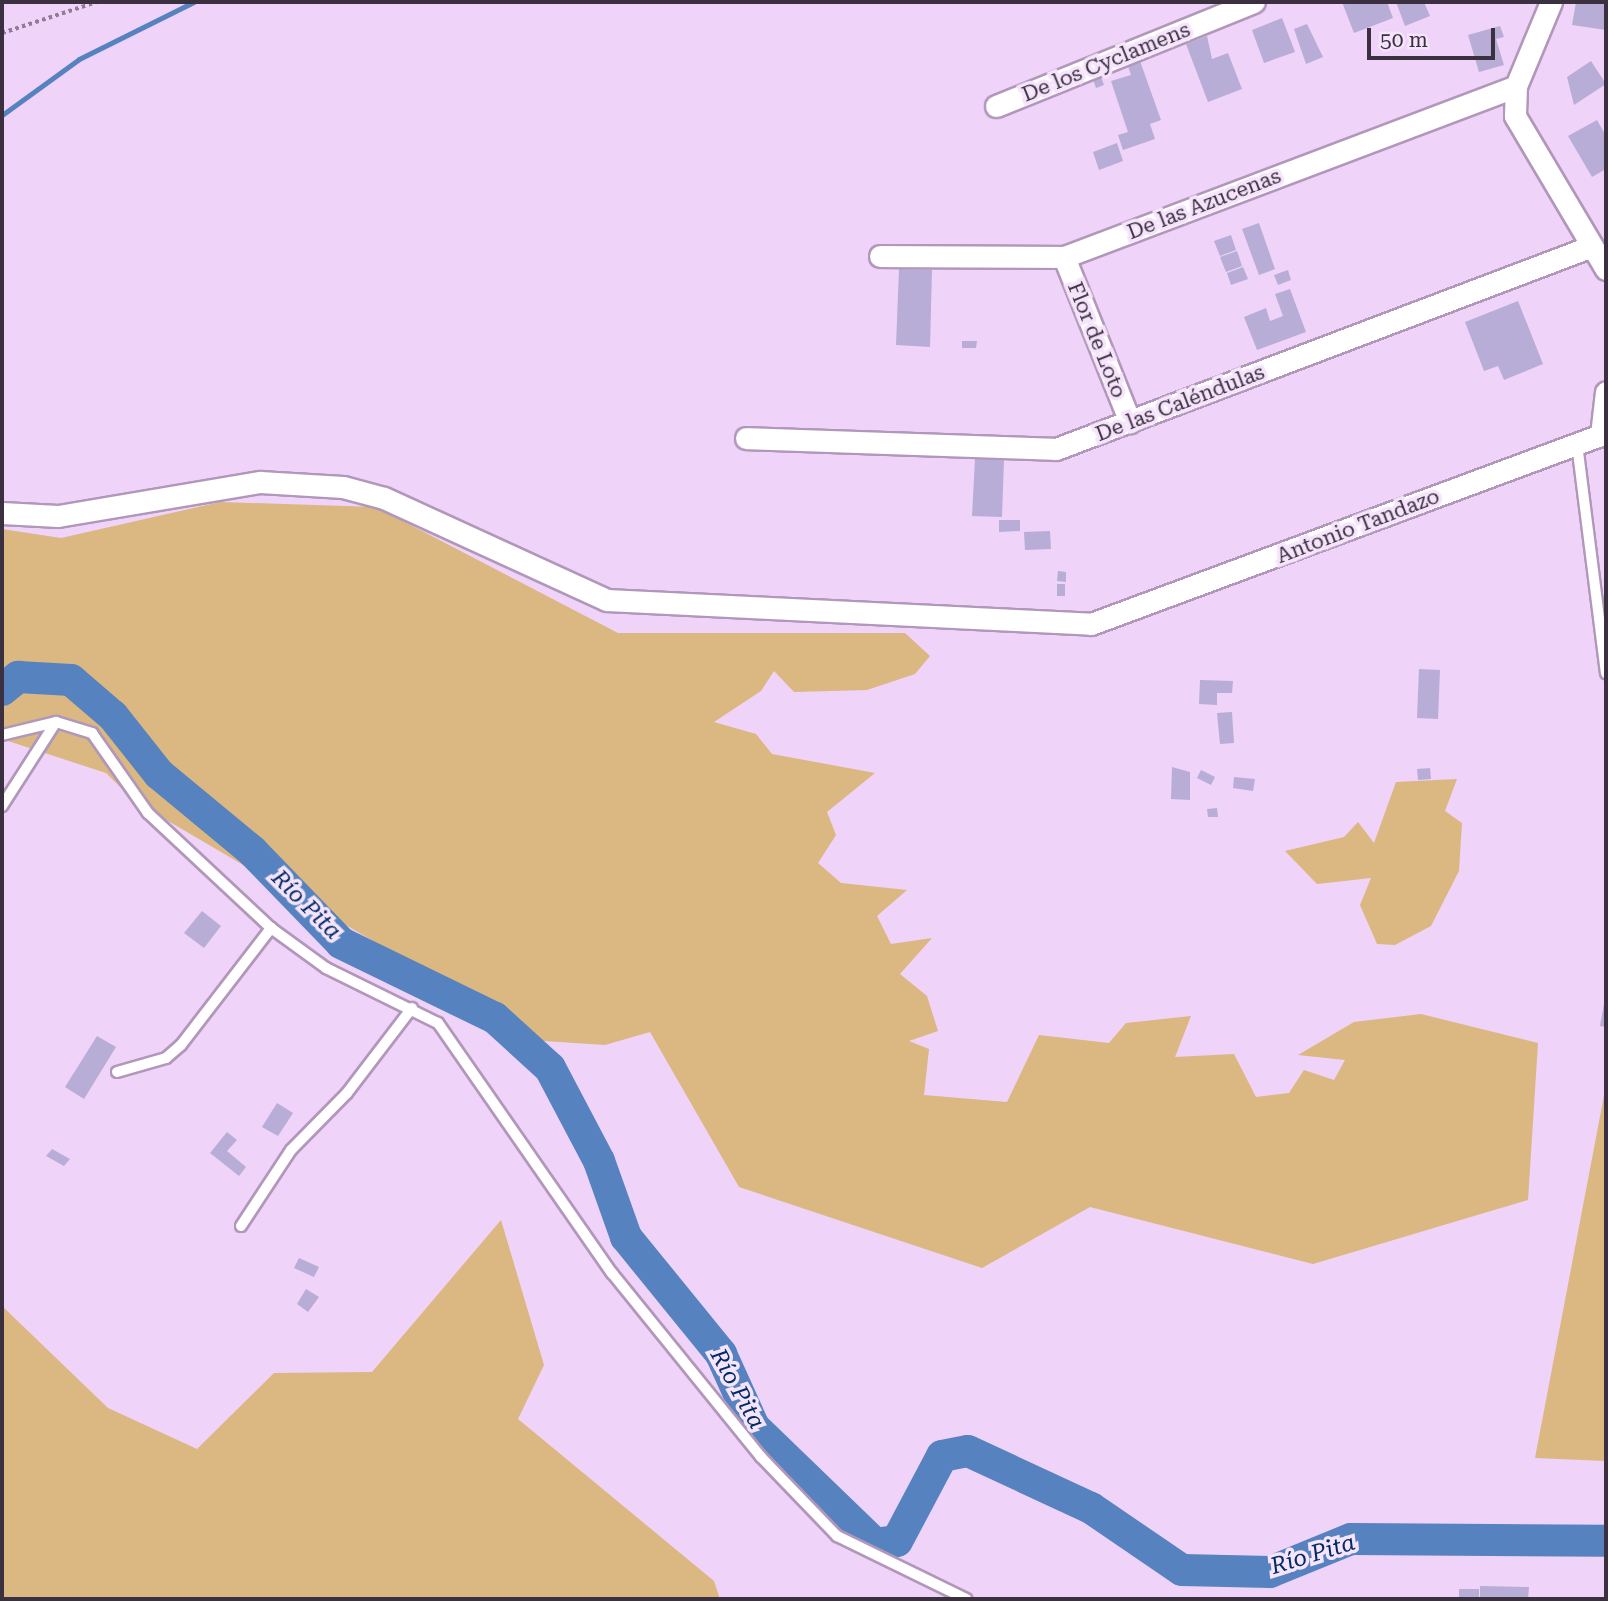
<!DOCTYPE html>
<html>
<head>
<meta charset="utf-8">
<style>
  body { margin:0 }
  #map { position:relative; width:1608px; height:1601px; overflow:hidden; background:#efd3f8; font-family:"Roboto Serif",serif }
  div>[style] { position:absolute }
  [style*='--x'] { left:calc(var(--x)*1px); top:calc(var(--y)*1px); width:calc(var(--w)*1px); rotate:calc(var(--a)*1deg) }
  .green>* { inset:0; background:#dbb781 }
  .stream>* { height:5px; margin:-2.5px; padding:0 2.5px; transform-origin:2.5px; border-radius:2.5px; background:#5682c0 }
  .river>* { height:32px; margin:-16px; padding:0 16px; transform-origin:16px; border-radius:16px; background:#5682c0 }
  .building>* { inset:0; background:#b8add6 }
  .path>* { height:3.5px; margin-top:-1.75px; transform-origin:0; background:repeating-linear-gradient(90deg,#8f7c95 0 3.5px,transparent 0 7px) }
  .roads { filter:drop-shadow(2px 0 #b197ba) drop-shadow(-2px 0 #b197ba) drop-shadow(0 2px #b197ba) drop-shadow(0 -2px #b197ba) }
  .lane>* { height:10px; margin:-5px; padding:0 5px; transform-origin:5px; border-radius:5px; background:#fff }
  .street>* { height:21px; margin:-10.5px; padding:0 10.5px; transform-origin:10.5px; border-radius:10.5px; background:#fff }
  span { translate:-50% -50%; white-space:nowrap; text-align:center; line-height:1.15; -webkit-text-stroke:7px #f5e4fb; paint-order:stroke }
  .street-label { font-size:21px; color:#3b303f }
  .water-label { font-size:23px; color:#002b63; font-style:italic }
  .frame { position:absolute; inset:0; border:4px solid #3b303f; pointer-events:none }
  .scale { position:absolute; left:1367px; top:28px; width:128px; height:32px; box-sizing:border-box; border:4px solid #3b303f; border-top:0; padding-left:9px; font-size:21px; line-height:24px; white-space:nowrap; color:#3b303f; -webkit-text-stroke:5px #f5e4fb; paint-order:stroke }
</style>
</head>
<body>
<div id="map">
  <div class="green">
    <i style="clip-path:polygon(220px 502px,376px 507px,618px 633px,905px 633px,930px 656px,915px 674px,867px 690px,794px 692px,774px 671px,761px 691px,714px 722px,756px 734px,772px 754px,875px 773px,827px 812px,836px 835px,818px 863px,841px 883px,907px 890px,877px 916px,891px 944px,932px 938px,900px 974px,927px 996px,938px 1031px,909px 1041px,929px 1049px,924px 1095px,1007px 1102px,1039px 1035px,1109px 1043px,1126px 1023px,1191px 1016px,1175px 1057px,1234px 1054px,1256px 1097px,1289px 1093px,1304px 1070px,1334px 1080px,1345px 1060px,1298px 1055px,1354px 1022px,1421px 1014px,1538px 1043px,1528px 1200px,1313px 1264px,1090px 1207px,982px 1268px,739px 1187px,650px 1032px,605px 1045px,544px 1041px,134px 801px,106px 773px,2px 739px,2px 529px,61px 538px)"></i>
    <i style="clip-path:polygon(1457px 779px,1445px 811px,1462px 823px,1459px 871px,1431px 926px,1395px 945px,1377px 944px,1360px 905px,1371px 878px,1317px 884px,1285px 851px,1344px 837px,1358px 822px,1374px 843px,1396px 782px)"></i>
    <i style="clip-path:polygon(1606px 1085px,1606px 1461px,1535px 1458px)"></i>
    <i style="clip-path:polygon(501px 1220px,544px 1365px,518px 1419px,714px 1581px,720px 1599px,2px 1599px,2px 1306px,108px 1408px,197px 1449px,274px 1373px,372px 1372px)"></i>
  </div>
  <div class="stream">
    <i style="--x:2;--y:115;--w:95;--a:-36"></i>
    <i style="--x:79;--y:59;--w:128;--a:-26.4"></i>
  </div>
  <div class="river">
    <i style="--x:2;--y:690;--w:21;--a:-39"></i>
    <i style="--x:18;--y:677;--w:53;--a:3.2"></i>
    <i style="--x:71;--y:680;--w:55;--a:40.6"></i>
    <i style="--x:113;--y:716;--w:74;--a:51.6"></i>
    <i style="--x:159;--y:774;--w:121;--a:39.6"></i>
    <i style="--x:252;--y:851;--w:128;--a:45.9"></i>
    <i style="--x:341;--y:943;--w:171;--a:26"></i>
    <i style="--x:495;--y:1018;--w:74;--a:42.3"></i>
    <i style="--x:550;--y:1068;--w:105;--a:62.2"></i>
    <i style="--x:599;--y:1161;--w:81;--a:70.4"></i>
    <i style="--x:626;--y:1237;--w:151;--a:50.9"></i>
    <i style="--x:721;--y:1354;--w:80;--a:65.7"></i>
    <i style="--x:754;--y:1427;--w:168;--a:44"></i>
    <i style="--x:875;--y:1544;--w:22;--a:-8"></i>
    <i style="--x:897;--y:1541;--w:96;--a:-62.1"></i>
    <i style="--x:942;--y:1456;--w:26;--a:-11"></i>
    <i style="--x:968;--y:1451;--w:136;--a:24.9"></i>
    <i style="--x:1091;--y:1508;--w:110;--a:34.3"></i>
    <i style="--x:1182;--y:1570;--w:88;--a:1.3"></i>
    <i style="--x:1270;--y:1572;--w:87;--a:-22.2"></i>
    <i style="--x:1351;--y:1539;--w:255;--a:0.4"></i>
  </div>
  <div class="building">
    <i style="clip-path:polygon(1342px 2px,1387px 2px,1393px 18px,1354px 33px)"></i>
    <i style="clip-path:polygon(1396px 2px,1424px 2px,1430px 16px,1405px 26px)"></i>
    <i style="clip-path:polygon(1576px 2px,1606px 2px,1606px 30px,1572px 25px)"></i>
    <i style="clip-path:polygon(1282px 18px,1295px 52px,1264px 63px,1252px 30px)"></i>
    <i style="clip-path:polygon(1307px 24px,1323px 57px,1306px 64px,1294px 29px)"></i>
    <i style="clip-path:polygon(1500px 26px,1504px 37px,1496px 39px,1504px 65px,1479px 72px,1468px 35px)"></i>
    <i style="clip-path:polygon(1207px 36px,1212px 59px,1228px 53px,1242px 89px,1208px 102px,1186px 44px)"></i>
    <i style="clip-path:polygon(1140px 61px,1161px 120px,1150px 124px,1155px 139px,1123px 150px,1118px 135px,1128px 132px,1111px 81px,1131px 75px,1128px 66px)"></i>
    <i style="clip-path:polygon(1591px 61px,1606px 84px,1574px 105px,1567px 77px)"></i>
    <i style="clip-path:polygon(1100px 74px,1104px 85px,1096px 88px,1092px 77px)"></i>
    <i style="clip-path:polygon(1597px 120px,1606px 136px,1606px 169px,1592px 177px,1568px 136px)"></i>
    <i style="clip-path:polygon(1117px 143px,1123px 161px,1099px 170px,1093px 152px)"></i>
    <i style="clip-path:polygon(1259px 223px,1275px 269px,1259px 275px,1242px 229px)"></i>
    <i style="clip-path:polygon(1231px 235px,1236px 250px,1220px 256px,1214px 241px)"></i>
    <i style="clip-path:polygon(1237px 251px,1242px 266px,1226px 272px,1220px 257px)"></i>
    <i style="clip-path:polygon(1243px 267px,1248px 279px,1231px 285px,1227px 273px)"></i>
    <i style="clip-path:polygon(899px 269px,932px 270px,930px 347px,896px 345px)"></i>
    <i style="clip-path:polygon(1288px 270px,1291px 280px,1278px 285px,1274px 275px)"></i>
    <i style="clip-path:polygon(1290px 289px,1306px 332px,1257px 350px,1244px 317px,1266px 308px,1270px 321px,1283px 316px,1275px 294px)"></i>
    <i style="clip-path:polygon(1518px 301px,1543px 364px,1504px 380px,1498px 366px,1484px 371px,1465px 322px)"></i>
    <i style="clip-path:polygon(962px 341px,977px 341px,976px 348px,962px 348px)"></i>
    <i style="clip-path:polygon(975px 459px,1004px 460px,1002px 517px,972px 516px)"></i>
    <i style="clip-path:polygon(999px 520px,1020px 520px,1020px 531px,999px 532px)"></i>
    <i style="clip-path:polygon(1050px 531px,1051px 549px,1025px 550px,1024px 532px)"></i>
    <i style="clip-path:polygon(1058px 571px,1066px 572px,1066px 582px,1057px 581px)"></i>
    <i style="clip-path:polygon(1057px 584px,1065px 584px,1065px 596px,1057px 596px)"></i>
    <i style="clip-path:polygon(1419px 669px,1440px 670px,1438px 719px,1417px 718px)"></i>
    <i style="clip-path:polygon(1200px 680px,1233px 681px,1232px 693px,1217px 693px,1217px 705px,1199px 704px)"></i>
    <i style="clip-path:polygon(1232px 712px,1234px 743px,1220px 744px,1217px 713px)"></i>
    <i style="clip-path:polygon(1172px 767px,1190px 772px,1190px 800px,1171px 799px)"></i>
    <i style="clip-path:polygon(1430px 768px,1431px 779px,1418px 780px,1417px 769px)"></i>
    <i style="clip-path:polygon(1201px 770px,1215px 777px,1211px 785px,1197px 778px)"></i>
    <i style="clip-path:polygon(1234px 777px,1255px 779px,1253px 791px,1233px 788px)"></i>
    <i style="clip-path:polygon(1217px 808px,1218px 817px,1208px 817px,1207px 809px)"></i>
    <i style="clip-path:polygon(202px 911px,221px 926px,204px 948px,184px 933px)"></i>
    <i style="clip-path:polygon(1605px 998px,1606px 1027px,1600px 1026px)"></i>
    <i style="clip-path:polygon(97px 1036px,116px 1047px,84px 1099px,65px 1087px)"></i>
    <i style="clip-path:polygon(277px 1103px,293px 1113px,278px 1136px,262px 1127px)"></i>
    <i style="clip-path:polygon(227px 1132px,237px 1140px,227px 1151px,246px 1167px,239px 1176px,210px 1153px)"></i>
    <i style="clip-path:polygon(52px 1149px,70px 1159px,64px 1166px,46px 1156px)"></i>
    <i style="clip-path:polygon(299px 1258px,319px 1267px,314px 1277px,294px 1268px)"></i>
    <i style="clip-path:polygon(306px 1289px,319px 1297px,308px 1312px,297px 1304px)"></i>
    <i style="clip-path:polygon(1480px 1586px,1529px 1587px,1528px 1599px,1480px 1599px)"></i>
    <i style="clip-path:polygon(1459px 1589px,1479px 1589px,1479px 1599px,1459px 1599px)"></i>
  </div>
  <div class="path">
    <i style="--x:2;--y:33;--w:100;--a:-18.1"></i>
  </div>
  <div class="roads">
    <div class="lane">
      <i style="--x:1577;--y:444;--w:231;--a:82.8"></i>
      <i style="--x:2;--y:735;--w:56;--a:-13.5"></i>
      <i style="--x:56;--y:722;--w:38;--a:17"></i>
      <i style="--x:92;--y:733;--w:98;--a:55"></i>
      <i style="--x:148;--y:813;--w:168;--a:43.1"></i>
      <i style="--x:271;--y:928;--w:68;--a:36"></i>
      <i style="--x:326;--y:968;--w:125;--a:26.2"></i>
      <i style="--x:438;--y:1023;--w:305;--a:55.2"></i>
      <i style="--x:612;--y:1273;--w:237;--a:51"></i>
      <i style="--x:761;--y:1457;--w:110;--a:46.1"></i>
      <i style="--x:837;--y:1536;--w:144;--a:26"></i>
      <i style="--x:2;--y:806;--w:100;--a:-57.3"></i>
      <i style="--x:117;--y:1072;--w:51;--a:-15.9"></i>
      <i style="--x:166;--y:1058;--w:20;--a:-41"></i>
      <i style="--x:181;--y:1045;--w:148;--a:-52.4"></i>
      <i style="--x:241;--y:1226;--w:91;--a:-56.7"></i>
      <i style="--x:291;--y:1150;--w:80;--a:-45.5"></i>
      <i style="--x:347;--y:1093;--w:107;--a:-52.6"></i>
    </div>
    <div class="street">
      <i style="--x:1551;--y:2;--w:91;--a:112.6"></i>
      <i style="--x:1516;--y:86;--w:30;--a:92"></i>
      <i style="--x:1515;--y:116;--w:178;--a:59.3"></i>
      <i style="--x:996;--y:106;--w:278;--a:-22"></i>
      <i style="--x:880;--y:256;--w:184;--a:0.3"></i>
      <i style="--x:1064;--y:257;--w:483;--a:-20.7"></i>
      <i style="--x:1064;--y:257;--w:178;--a:68.2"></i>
      <i style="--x:1601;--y:435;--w:43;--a:-83.4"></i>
      <i style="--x:746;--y:438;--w:310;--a:2"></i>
      <i style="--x:1056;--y:449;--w:573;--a:-20.74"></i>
      <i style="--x:2;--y:513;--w:56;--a:3.1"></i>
      <i style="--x:58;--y:516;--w:205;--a:-9.6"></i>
      <i style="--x:260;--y:482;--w:83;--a:3.4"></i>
      <i style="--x:343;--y:487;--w:42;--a:15"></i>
      <i style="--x:384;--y:498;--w:245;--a:24.6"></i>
      <i style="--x:607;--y:600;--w:485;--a:2.8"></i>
      <i style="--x:1091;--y:624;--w:549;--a:-20.35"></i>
    </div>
  </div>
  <div class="street-label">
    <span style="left:1106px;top:62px;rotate:-22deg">De los Cyclamens</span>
    <span style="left:1204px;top:204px;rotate:-21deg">De las Azucenas</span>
    <span style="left:1097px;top:340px;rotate:68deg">Flor de Loto</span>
    <span style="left:1180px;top:403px;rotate:-21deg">De las Caléndulas</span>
    <span style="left:1358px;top:526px;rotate:-21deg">Antonio Tandazo</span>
  </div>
  <div class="water-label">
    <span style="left:306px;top:905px;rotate:45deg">Río Pita</span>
    <span style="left:737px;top:1389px;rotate:61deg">Río Pita</span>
    <span style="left:1313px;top:1555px;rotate:-17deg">Río Pita</span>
  </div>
  <div class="frame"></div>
  <div class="scale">50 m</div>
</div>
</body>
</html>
